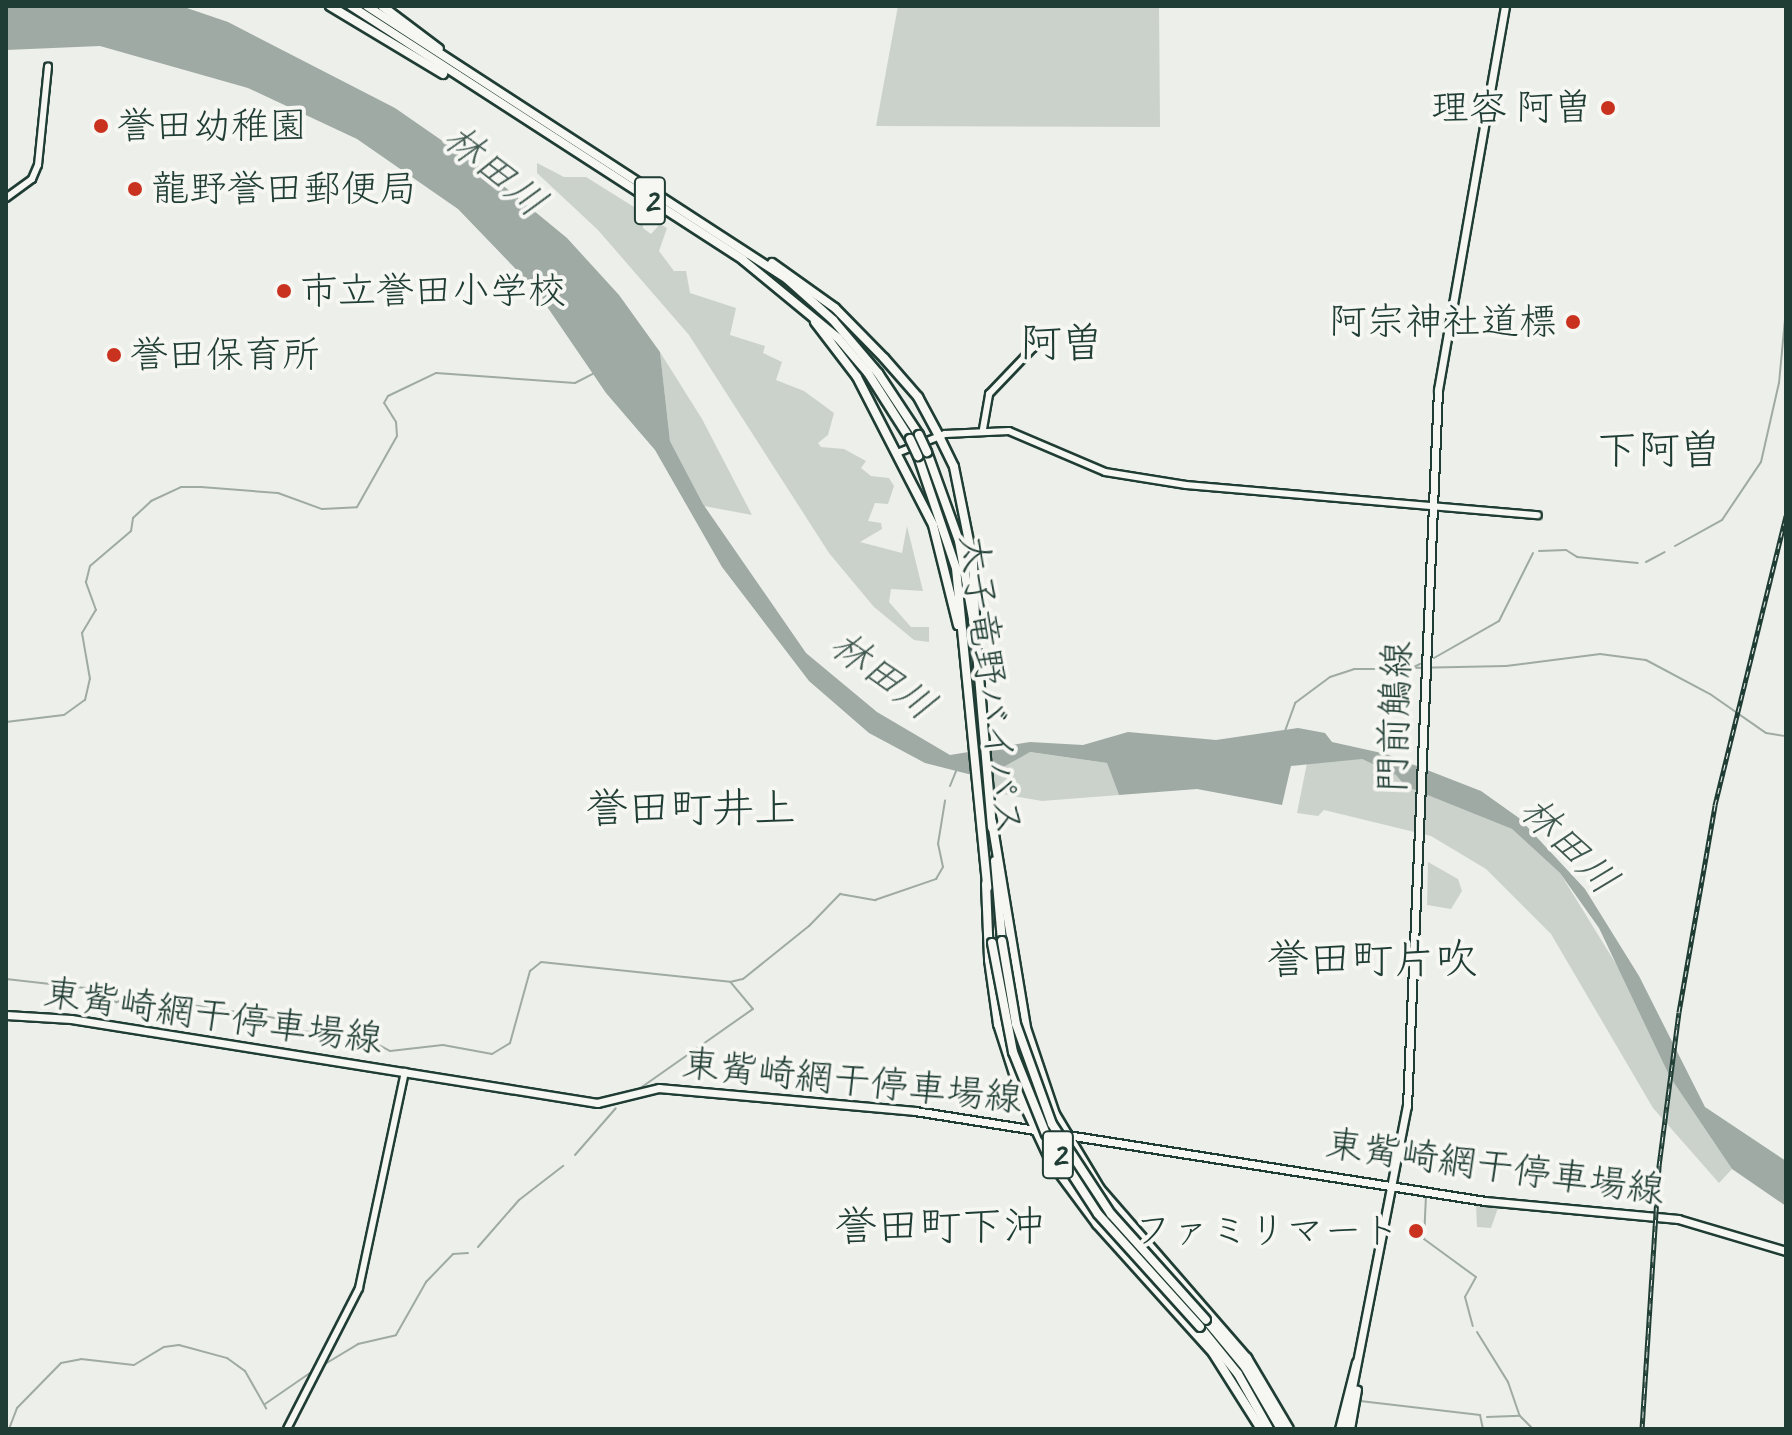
<!DOCTYPE html>
<html>
<head>
<meta charset="utf-8">
<style>
  body { margin:0 }
  #map { position:relative; width:1792px; height:1435px; overflow:hidden; background:#edefea; font-family:Caveat,"Klee One",sans-serif }
  div>[style] { position:absolute }
  [style*='--x'] { left:calc(var(--x)*1px); top:calc(var(--y)*1px); width:calc(var(--w)*1px); rotate:calc(var(--a)*1deg) }
  .green>* { inset:0; background:#cbd2cc }
  .water>* { inset:0; background:#9faaa4 }
  .stream>* { height:2px; margin:-1px; padding:0 1px; transform-origin:1px; border-radius:1px; background:#9faaa4 }
  .roads { filter:drop-shadow(2px 0 #1f3d34) drop-shadow(-2px 0 #1f3d34) drop-shadow(0 2px #1f3d34) drop-shadow(0 -2px #1f3d34) }
  .tertiary>* { height:6px; margin:-3px; padding:0 3px; transform-origin:3px; border-radius:3px; background:#f6f6f2 }
  .secondary>* { height:7px; margin:-3.5px; padding:0 3.5px; transform-origin:3.5px; border-radius:3.5px; background:#f6f6f2 }
  .trunk>* { height:8px; margin:-4px; padding:0 4px; transform-origin:4px; border-radius:4px; background:#f6f6f2 }
  .rail>* { height:5px; margin-top:-2.5px; transform-origin:0; background:repeating-linear-gradient(90deg,#f6f6f2 0 6px,#1f3d34 0 12px); box-sizing:border-box; border-block:2px solid #1f3d34 }
  .bridges { filter:drop-shadow(2px 0 #1f3d34) drop-shadow(-2px 0 #1f3d34) drop-shadow(0 2px #1f3d34) drop-shadow(0 -2px #1f3d34) }
  .trunk-bridge>* { height:8px; margin:-4px; padding:0 4px; transform-origin:4px; border-radius:4px; background:#f6f6f2 }
  .dots>* { width:22px; height:22px; translate:-50% -50%; box-sizing:border-box; border:4px solid #f6f6f2; border-radius:50% }
  span { translate:-50% -50%; white-space:nowrap; text-align:center; line-height:1.15; -webkit-text-stroke:8px #f6f6f2; paint-order:stroke }
  .shield-label span { padding:2px 6px; background:#f6f6f2; border:2px solid; border-radius:6px; -webkit-text-stroke-width:0 }
  .shield-label { font-size:36px; color:#1f3d34; font-weight:700 }
  .poi-label { font-size:38px; color:#1f3d34 }
  .right { translate:-100% -50%; text-align:right }
  .left { translate:0 -50%; text-align:left }
  .street-label { font-size:38px; color:#1f3d34 }
  .water-label { font-size:40px; color:#3f5850; font-style:italic }
  .quarter-label { font-size:42px; color:#1f3d34 }
  .frame { position:absolute; inset:0; border:8px solid #1f3d34; pointer-events:none }
</style>
</head>
<body>
<div id="map">
  <div class="green">
    <i style="clip-path:polygon(898px 6px,1159px 6px,1160px 127px,876px 126px)"></i>
    <i style="clip-path:polygon(537px 163px,564px 177px,586px 177px,642px 212px,643px 228px,651px 234px,660px 224px,667px 228px,659px 251px,674px 271px,686px 271px,690px 293px,736px 308px,730px 335px,765px 346px,763px 353px,782px 362px,776px 380px,804px 391px,834px 413px,828px 435px,818px 443px,821px 447px,844px 449px,866px 461px,861px 468px,871px 476px,889px 478px,894px 486px,888px 504px,875px 503px,868px 521px,881px 523px,882px 529px,860px 542px,902px 553px,907px 526px,923px 591px,891px 589px,889px 602px,911px 627px,929px 627px,929px 642px,914px 640px,874px 607px,829px 553px,689px 335px,598px 230px,537px 173px)"></i>
    <i style="clip-path:polygon(660px 352px,702px 419px,752px 515px,704px 506px,670px 441px)"></i>
    <i style="clip-path:polygon(1029px 752px,1107px 763px,1119px 795px,1042px 801px,985px 791px,984px 778px)"></i>
    <i style="clip-path:polygon(1334px 758px,1362px 759px,1396px 775px,1405px 786px,1512px 829px,1560px 873px,1629px 985px,1670px 1077px,1732px 1169px,1719px 1183px,1653px 1108px,1551px 934px,1486px 869px,1431px 836px,1324px 810px,1318px 816px,1297px 813px,1307px 763px)"></i>
    <i style="clip-path:polygon(1428px 862px,1458px 879px,1462px 891px,1451px 909px,1427px 905px)"></i>
    <i style="clip-path:polygon(1476px 1204px,1498px 1208px,1491px 1228px,1477px 1227px)"></i>
  </div>
  <div class="water">
    <i style="clip-path:polygon(6px 6px,181px 6px,228px 22px,395px 108px,483px 169px,567px 238px,619px 295px,660px 352px,670px 441px,703px 504px,806px 653px,877px 712px,950px 755px,1030px 742px,1083px 745px,1128px 732px,1216px 740px,1298px 728px,1325px 733px,1332px 742px,1386px 754px,1481px 791px,1519px 818px,1585px 889px,1639px 976px,1705px 1107px,1786px 1161px,1786px 1206px,1732px 1169px,1670px 1077px,1599px 928px,1560px 873px,1512px 829px,1405px 786px,1396px 775px,1362px 759px,1291px 766px,1282px 805px,1197px 789px,1119px 795px,1107px 763px,1030px 752px,984px 778px,925px 763px,869px 733px,809px 681px,722px 567px,655px 450px,606px 393px,535px 289px,458px 209px,357px 139px,248px 88px,100px 46px,6px 50px)"></i>
  </div>
  <div class="stream">
    <i style="--x:1675;--y:546;--w:54;--a:-29"></i>
    <i style="--x:1722;--y:520;--w:70;--a:-56.1"></i>
    <i style="--x:1761;--y:462;--w:81;--a:-77.2"></i>
    <i style="--x:1779;--y:383;--w:74;--a:-84.6"></i>
    <i style="--x:1539;--y:551;--w:27;--a:-2"></i>
    <i style="--x:1566;--y:550;--w:13;--a:32"></i>
    <i style="--x:1577;--y:557;--w:61;--a:5.6"></i>
    <i style="--x:1646;--y:562;--w:21;--a:-28"></i>
    <i style="--x:1434;--y:658;--w:75;--a:-29.6"></i>
    <i style="--x:1499;--y:621;--w:76;--a:-63.4"></i>
    <i style="--x:1414;--y:667;--w:7;--a:-27"></i>
    <i style="--x:1410;--y:668;--w:96;--a:-1.2"></i>
    <i style="--x:1506;--y:666;--w:95;--a:-7.3"></i>
    <i style="--x:1600;--y:654;--w:46;--a:7.4"></i>
    <i style="--x:1646;--y:660;--w:72;--a:28"></i>
    <i style="--x:1710;--y:694;--w:68;--a:34.9"></i>
    <i style="--x:1766;--y:733;--w:20;--a:9"></i>
    <i style="--x:6;--y:722;--w:58;--a:-6.9"></i>
    <i style="--x:64;--y:715;--w:26;--a:-36"></i>
    <i style="--x:85;--y:700;--w:22;--a:-77"></i>
    <i style="--x:90;--y:679;--w:47;--a:-99.9"></i>
    <i style="--x:82;--y:633;--w:27;--a:-59"></i>
    <i style="--x:96;--y:610;--w:30;--a:-110"></i>
    <i style="--x:86;--y:582;--w:16;--a:-76"></i>
    <i style="--x:90;--y:566;--w:54;--a:-40.5"></i>
    <i style="--x:131;--y:531;--w:13;--a:-81"></i>
    <i style="--x:133;--y:518;--w:25;--a:-43"></i>
    <i style="--x:151;--y:501;--w:33;--a:-25"></i>
    <i style="--x:181;--y:487;--w:20;--a:0"></i>
    <i style="--x:201;--y:487;--w:77;--a:4.5"></i>
    <i style="--x:278;--y:493;--w:47;--a:20"></i>
    <i style="--x:322;--y:509;--w:35;--a:-3"></i>
    <i style="--x:357;--y:507;--w:81;--a:-60.6"></i>
    <i style="--x:397;--y:436;--w:14;--a:-94"></i>
    <i style="--x:396;--y:422;--w:22;--a:-122"></i>
    <i style="--x:384;--y:403;--w:8;--a:-60"></i>
    <i style="--x:388;--y:396;--w:53;--a:-25.6"></i>
    <i style="--x:436;--y:373;--w:139;--a:4.1"></i>
    <i style="--x:575;--y:383;--w:20;--a:-27"></i>
    <i style="--x:1285;--y:731;--w:30;--a:-70"></i>
    <i style="--x:1295;--y:703;--w:44;--a:-36.6"></i>
    <i style="--x:1330;--y:677;--w:25;--a:-18"></i>
    <i style="--x:1354;--y:669;--w:54;--a:0"></i>
    <i style="--x:950;--y:786;--w:18;--a:-68"></i>
    <i style="--x:6;--y:979;--w:89;--a:6.5"></i>
    <i style="--x:94;--y:989;--w:26;--a:31"></i>
    <i style="--x:116;--y:1002;--w:25;--a:-11"></i>
    <i style="--x:141;--y:997;--w:136;--a:8.9"></i>
    <i style="--x:275;--y:1018;--w:27;--a:28"></i>
    <i style="--x:299;--y:1031;--w:63;--a:4.5"></i>
    <i style="--x:362;--y:1036;--w:32;--a:28"></i>
    <i style="--x:390;--y:1051;--w:53;--a:-6.5"></i>
    <i style="--x:443;--y:1045;--w:50;--a:10.4"></i>
    <i style="--x:492;--y:1054;--w:21;--a:-31"></i>
    <i style="--x:510;--y:1043;--w:75;--a:-74.5"></i>
    <i style="--x:530;--y:971;--w:14;--a:-39"></i>
    <i style="--x:541;--y:962;--w:190;--a:6"></i>
    <i style="--x:730;--y:982;--w:13;--a:-13"></i>
    <i style="--x:743;--y:979;--w:85;--a:-38.8"></i>
    <i style="--x:809;--y:926;--w:45;--a:-45.9"></i>
    <i style="--x:840;--y:894;--w:36;--a:10"></i>
    <i style="--x:875;--y:900;--w:65;--a:-19"></i>
    <i style="--x:936;--y:879;--w:14;--a:-60"></i>
    <i style="--x:943;--y:867;--w:24;--a:-102"></i>
    <i style="--x:938;--y:844;--w:44;--a:-80.8"></i>
    <i style="--x:639;--y:1089;--w:139;--a:-35.1"></i>
    <i style="--x:753;--y:1009;--w:34;--a:-130"></i>
    <i style="--x:575;--y:1155;--w:62;--a:-48.9"></i>
    <i style="--x:1426;--y:1195;--w:44;--a:92.6"></i>
    <i style="--x:1424;--y:1239;--w:64;--a:36.2"></i>
    <i style="--x:1476;--y:1277;--w:23;--a:119"></i>
    <i style="--x:1465;--y:1297;--w:30;--a:75"></i>
    <i style="--x:478;--y:1247;--w:62;--a:-48.9"></i>
    <i style="--x:519;--y:1200;--w:56;--a:-37.7"></i>
    <i style="--x:1477;--y:1332;--w:59;--a:58.2"></i>
    <i style="--x:1508;--y:1382;--w:36;--a:71"></i>
    <i style="--x:325;--y:1364;--w:39;--a:-31"></i>
    <i style="--x:358;--y:1344;--w:39;--a:-13"></i>
    <i style="--x:396;--y:1335;--w:61;--a:-60.5"></i>
    <i style="--x:426;--y:1282;--w:39;--a:-46"></i>
    <i style="--x:453;--y:1254;--w:15;--a:-4"></i>
    <i style="--x:1360;--y:1401;--w:121;--a:6.7"></i>
    <i style="--x:1480;--y:1415;--w:14;--a:78"></i>
    <i style="--x:265;--y:1404;--w:55;--a:-34.6"></i>
    <i style="--x:1487;--y:1417;--w:33;--a:-2"></i>
    <i style="--x:1520;--y:1416;--w:18;--a:45"></i>
    <i style="--x:9;--y:1429;--w:22;--a:-69"></i>
    <i style="--x:17;--y:1408;--w:63;--a:-45.6"></i>
    <i style="--x:61;--y:1363;--w:20;--a:-11"></i>
    <i style="--x:81;--y:1359;--w:53;--a:6.5"></i>
    <i style="--x:134;--y:1365;--w:35;--a:-31"></i>
    <i style="--x:164;--y:1347;--w:15;--a:-8"></i>
    <i style="--x:179;--y:1345;--w:50;--a:15.2"></i>
    <i style="--x:227;--y:1358;--w:22;--a:36"></i>
    <i style="--x:245;--y:1371;--w:43;--a:60.4"></i>
  </div>
  <div class="roads">
    <div class="tertiary">
      <i style="--x:6;--y:198;--w:32;--a:-36"></i>
      <i style="--x:32;--y:179;--w:15;--a:-67"></i>
      <i style="--x:38;--y:165;--w:99;--a:-84.2"></i>
      <i style="--x:983;--y:429;--w:36;--a:-80"></i>
      <i style="--x:989;--y:394;--w:64;--a:-46.3"></i>
      <i style="--x:1033;--y:348;--w:13;--a:-67"></i>
      <i style="--x:897;--y:453;--w:52;--a:-21.6"></i>
      <i style="--x:945;--y:434;--w:64;--a:-2.7"></i>
      <i style="--x:1009;--y:431;--w:104;--a:23.1"></i>
      <i style="--x:1105;--y:472;--w:82;--a:9.1"></i>
      <i style="--x:1186;--y:485;--w:353;--a:4.9"></i>
      <i style="--x:287;--y:1429;--w:158;--a:-62.9"></i>
      <i style="--x:359;--y:1288;--w:221;--a:-78"></i>
    </div>
    <div class="secondary">
      <i style="--x:6;--y:1015;--w:65;--a:3.5"></i>
      <i style="--x:71;--y:1019;--w:533;--a:9.07"></i>
      <i style="--x:597;--y:1103;--w:64;--a:-13.6"></i>
      <i style="--x:659;--y:1088;--w:257;--a:5.1"></i>
      <i style="--x:915;--y:1111;--w:577;--a:8.97"></i>
      <i style="--x:1485;--y:1201;--w:194;--a:5.3"></i>
      <i style="--x:1678;--y:1219;--w:113;--a:16.5"></i>
      <i style="--x:1339;--y:1429;--w:69;--a:-75.8"></i>
      <i style="--x:1344;--y:1429;--w:329;--a:-79"></i>
      <i style="--x:1407;--y:1106;--w:717;--a:-87.52"></i>
      <i style="--x:1438;--y:390;--w:390;--a:-80.1"></i>
      <i style="--x:1350;--y:1429;--w:40;--a:-80"></i>
    </div>
    <div class="trunk">
      <i style="--x:330;--y:6;--w:132;--a:31"></i>
      <i style="--x:351;--y:6;--w:467;--a:32.9"></i>
      <i style="--x:743;--y:260;--w:123;--a:39.4"></i>
      <i style="--x:838;--y:338;--w:46;--a:49.4"></i>
      <i style="--x:868;--y:373;--w:78;--a:57.5"></i>
      <i style="--x:367;--y:6;--w:501;--a:33.02"></i>
      <i style="--x:787;--y:279;--w:62;--a:41.7"></i>
      <i style="--x:833;--y:320;--w:70;--a:49.7"></i>
      <i style="--x:878;--y:373;--w:74;--a:56.5"></i>
      <i style="--x:382;--y:6;--w:71;--a:37"></i>
      <i style="--x:772;--y:263;--w:77;--a:35.5"></i>
      <i style="--x:835;--y:308;--w:70;--a:45.6"></i>
      <i style="--x:884;--y:358;--w:52;--a:48.9"></i>
      <i style="--x:918;--y:397;--w:44;--a:61.7"></i>
      <i style="--x:939;--y:436;--w:34;--a:64"></i>
      <i style="--x:954;--y:467;--w:96;--a:78.6"></i>
      <i style="--x:973;--y:561;--w:84;--a:88"></i>
      <i style="--x:815;--y:322;--w:69;--a:52.6"></i>
      <i style="--x:857;--y:377;--w:166;--a:62.8"></i>
      <i style="--x:933;--y:525;--w:103;--a:76"></i>
      <i style="--x:927;--y:452;--w:95;--a:70.2"></i>
      <i style="--x:959;--y:541;--w:84;--a:79.8"></i>
      <i style="--x:918;--y:456;--w:118;--a:71.3"></i>
      <i style="--x:956;--y:568;--w:321;--a:84.4"></i>
      <i style="--x:976;--y:641;--w:187;--a:85.1"></i>
      <i style="--x:992;--y:822;--w:209;--a:80.6"></i>
      <i style="--x:1026;--y:1028;--w:91;--a:71.4"></i>
      <i style="--x:1055;--y:1114;--w:87;--a:59"></i>
      <i style="--x:1100;--y:1189;--w:224;--a:49"></i>
      <i style="--x:1247;--y:1358;--w:82;--a:59.4"></i>
      <i style="--x:995;--y:861;--w:80;--a:85"></i>
      <i style="--x:986;--y:884;--w:76;--a:87.7"></i>
      <i style="--x:989;--y:960;--w:65;--a:82"></i>
      <i style="--x:998;--y:1024;--w:82;--a:72.2"></i>
      <i style="--x:1023;--y:1102;--w:66;--a:65"></i>
      <i style="--x:1051;--y:1162;--w:77;--a:53.4"></i>
      <i style="--x:1097;--y:1224;--w:173;--a:48"></i>
      <i style="--x:1213;--y:1353;--w:90;--a:57.7"></i>
      <i style="--x:1206;--y:1320;--w:61;--a:50.3"></i>
      <i style="--x:1245;--y:1367;--w:72;--a:59.9"></i>
      <i style="--x:1200;--y:1327;--w:60;--a:51"></i>
      <i style="--x:1238;--y:1374;--w:63;--a:60.6"></i>
    </div>
  </div>
  <div class="rail">
    <i style="--x:1642;--y:1429;--w:264;--a:-86.3"></i>
    <i style="--x:1659;--y:1166;--w:155;--a:-82.6"></i>
    <i style="--x:1679;--y:1012;--w:210;--a:-80.1"></i>
    <i style="--x:1715;--y:805;--w:298;--a:-76.2"></i>
  </div>
  <div class="bridges">
    <div class="trunk-bridge">
      <i style="--x:919;--y:435;--w:19;--a:65"></i>
      <i style="--x:910;--y:439;--w:19;--a:65"></i>
      <i style="--x:1002;--y:941;--w:84;--a:80.4"></i>
      <i style="--x:1016;--y:1024;--w:106;--a:70.2"></i>
      <i style="--x:1052;--y:1124;--w:108;--a:56.8"></i>
      <i style="--x:1111;--y:1214;--w:142;--a:48.1"></i>
      <i style="--x:992;--y:943;--w:111;--a:79.1"></i>
      <i style="--x:1013;--y:1052;--w:88;--a:68.1"></i>
      <i style="--x:1046;--y:1134;--w:95;--a:57"></i>
      <i style="--x:1098;--y:1214;--w:152;--a:47.9"></i>
    </div>
  </div>
  <div class="dots">
    <i style="left:1608px;top:108px;background:#c8321e"></i>
    <i style="left:101px;top:126px;background:#c8321e"></i>
    <i style="left:135px;top:189px;background:#c8321e"></i>
    <i style="left:284px;top:291px;background:#c8321e"></i>
    <i style="left:1573px;top:322px;background:#c8321e"></i>
    <i style="left:114px;top:355px;background:#c8321e"></i>
    <i style="left:1416px;top:1231px;background:#c8321e"></i>
  </div>
  <div class="shield-label">
    <span style="left:650px;top:201px">2</span>
    <span style="left:1058px;top:1155px">2</span>
  </div>
  <div class="poi-label">
    <span class="right" style="left:1592px;top:108px">理容 阿曽</span>
    <span class="left" style="left:117px;top:126px">誉田幼稚園</span>
    <span class="left" style="left:151px;top:189px">龍野誉田郵便局</span>
    <span class="left" style="left:300px;top:291px">市立誉田小学校</span>
    <span class="right" style="left:1557px;top:322px">阿宗神社道標</span>
    <span class="left" style="left:130px;top:355px">誉田保育所</span>
    <span class="right" style="left:1400px;top:1231px">ファミリマート</span>
  </div>
  <div class="street-label">
    <span style="left:991px;top:685px;rotate:83deg">太子竜野バイパス</span>
    <span style="left:1395px;top:717px;rotate:-88deg">門前鵤線</span>
    <span style="left:213px;top:1016px;rotate:8deg">東觜崎網干停車場線</span>
    <span style="left:852px;top:1081px;rotate:6deg">東觜崎網干停車場線</span>
    <span style="left:1495px;top:1167px;rotate:8deg">東觜崎網干停車場線</span>
  </div>
  <div class="water-label">
    <span style="left:495px;top:170px;rotate:40deg">林田川</span>
    <span style="left:883px;top:675px;rotate:37deg">林田川</span>
    <span style="left:1569px;top:845px;rotate:45deg">林田川</span>
  </div>
  <div class="quarter-label">
    <span style="left:1062px;top:344px">阿曽</span>
    <span style="left:1659px;top:451px">下阿曽</span>
    <span style="left:691px;top:809px">誉田町井上</span>
    <span style="left:1372px;top:960px">誉田町片吹</span>
    <span style="left:940px;top:1227px">誉田町下沖</span>
  </div>
  <div class="frame"></div>
</div>
</body>
</html>
